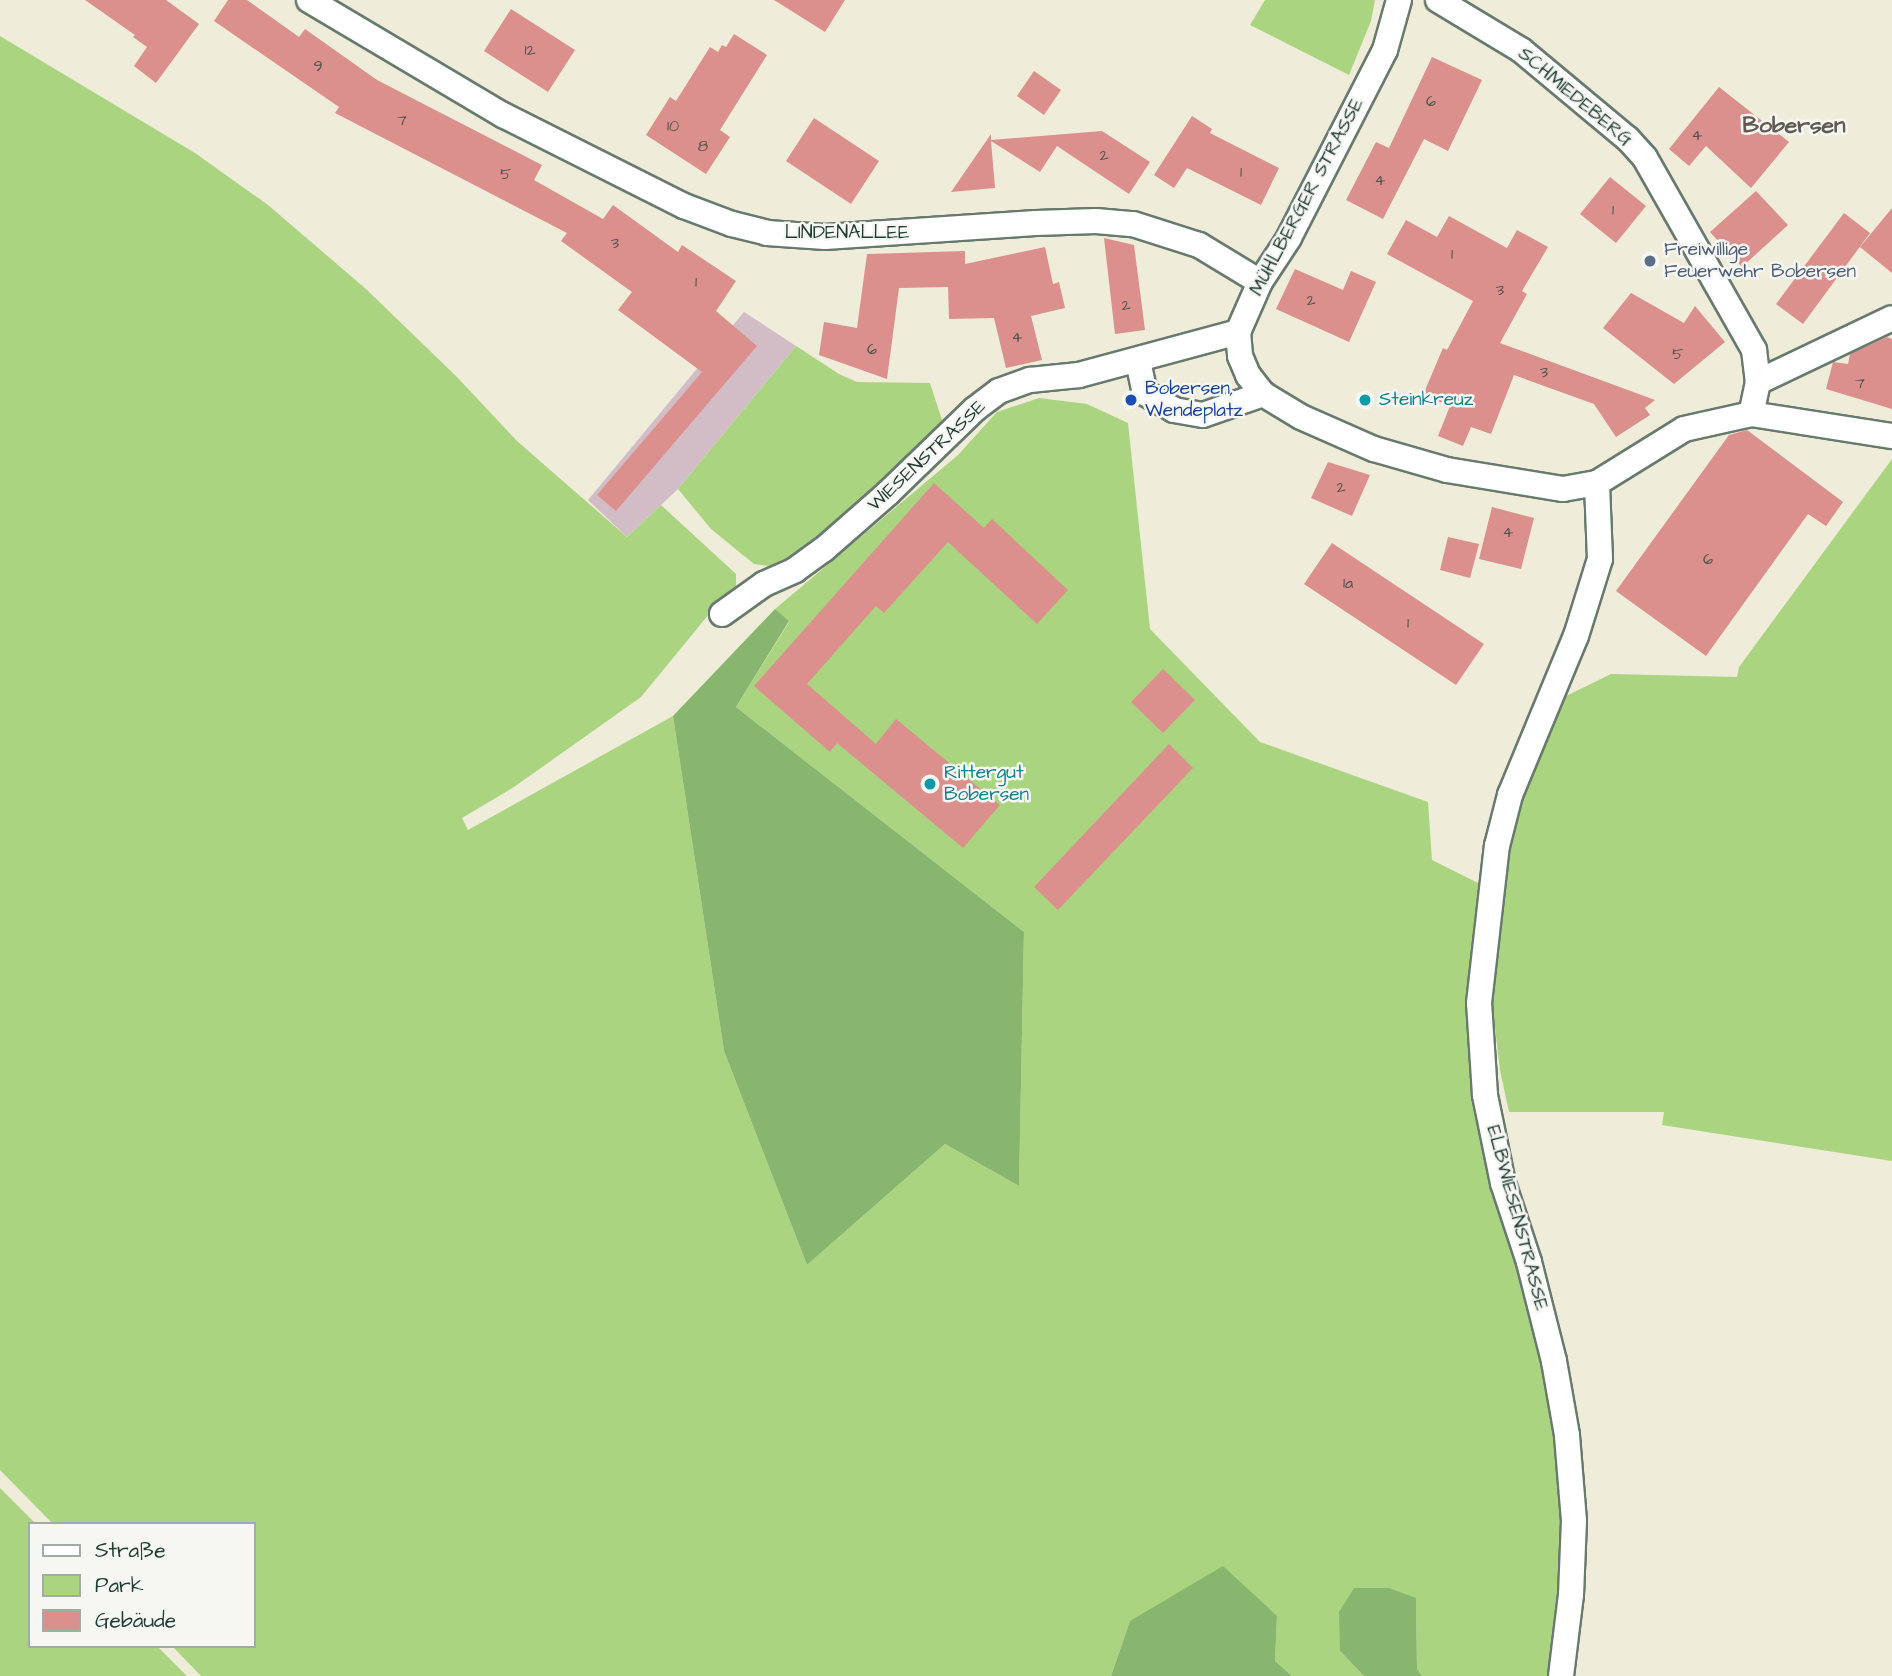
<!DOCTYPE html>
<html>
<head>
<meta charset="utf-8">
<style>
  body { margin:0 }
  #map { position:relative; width:1892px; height:1676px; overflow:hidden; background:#efecd9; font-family:"Architects Daughter",sans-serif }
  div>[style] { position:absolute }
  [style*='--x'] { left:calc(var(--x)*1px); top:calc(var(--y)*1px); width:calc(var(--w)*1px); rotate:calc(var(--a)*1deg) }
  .industrial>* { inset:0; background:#d2bdc7 }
  .green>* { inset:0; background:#abd480 }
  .forest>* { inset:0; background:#88b66e }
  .building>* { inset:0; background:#db908d }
  .roads { filter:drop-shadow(2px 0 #687a6e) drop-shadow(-2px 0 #687a6e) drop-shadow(0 2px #687a6e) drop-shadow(0 -2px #687a6e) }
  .minor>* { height:24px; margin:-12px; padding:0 12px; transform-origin:12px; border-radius:12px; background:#fff }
  .dots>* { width:19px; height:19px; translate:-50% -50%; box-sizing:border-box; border:4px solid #f6f6f2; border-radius:50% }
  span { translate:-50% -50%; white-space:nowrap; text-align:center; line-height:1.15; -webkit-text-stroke:5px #f6f6f2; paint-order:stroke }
  .number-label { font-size:16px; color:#4e524a }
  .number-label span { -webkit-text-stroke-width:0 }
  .street-label { font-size:19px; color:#1f3d34 }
  .service-label { font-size:19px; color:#4e5e75 }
  .left { translate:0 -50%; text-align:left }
  .transit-label { font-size:19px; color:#164399 }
  .culture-label { font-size:19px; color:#0d838f }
  .quarter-label { font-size:23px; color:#615a53; font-weight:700 }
  .legend { position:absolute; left:28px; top:1522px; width:228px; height:126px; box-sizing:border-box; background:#f6f6f2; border:2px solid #a0aca6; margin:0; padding:9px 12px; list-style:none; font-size:21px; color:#1f3d34 }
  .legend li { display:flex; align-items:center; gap:14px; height:35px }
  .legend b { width:35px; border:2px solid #a0aca6 }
</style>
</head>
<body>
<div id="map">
  <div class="industrial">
    <i style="clip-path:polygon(744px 312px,796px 346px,678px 489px,627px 537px,588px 500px)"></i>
  </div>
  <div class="green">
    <i style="clip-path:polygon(1265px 0,1375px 0,1371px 21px,1349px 75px,1250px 25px)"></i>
    <i style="clip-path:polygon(0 36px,195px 153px,268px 205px,366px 289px,456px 376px,517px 441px,627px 537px,661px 505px,736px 574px,736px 589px,714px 608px,641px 697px,514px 787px,462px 818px,468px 830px,673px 716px,724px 1051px,807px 1265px,945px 1144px,1019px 1186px,1024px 932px,736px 707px,789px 622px,775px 609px,958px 455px,997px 412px,1039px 398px,1087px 404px,1128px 423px,1150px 629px,1260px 742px,1428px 802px,1432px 860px,1484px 886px,1470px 996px,1548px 1359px,1567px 1516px,1552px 1676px,1422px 1676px,1417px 1669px,1416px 1598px,1340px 1651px,1364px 1676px,1292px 1676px,1275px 1661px,1277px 1616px,1130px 1621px,1111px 1676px,201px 1676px,172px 1646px,254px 1646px,254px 1524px,53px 1524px,0 1470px)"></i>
    <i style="clip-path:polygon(796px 346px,839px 374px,857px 382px,930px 383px,944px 426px,817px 544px,769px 566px,754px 564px,711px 529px,678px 489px)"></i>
    <i style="clip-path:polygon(1892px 459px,1892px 1161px,1662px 1125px,1664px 1112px,1509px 1112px,1500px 1070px,1491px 994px,1496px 921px,1510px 847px,1528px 779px,1562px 698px,1611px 674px,1737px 677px,1739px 667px)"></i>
    <i style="clip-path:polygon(0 1488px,36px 1524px,30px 1524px,30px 1646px,157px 1646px,187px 1676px,0 1676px)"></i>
  </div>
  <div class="forest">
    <i style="clip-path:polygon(775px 609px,789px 621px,736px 707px,1024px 932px,1019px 1186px,945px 1144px,807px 1265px,724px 1051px,673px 716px)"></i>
    <i style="clip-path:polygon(1223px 1566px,1277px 1616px,1275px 1661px,1292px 1676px,1111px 1676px,1130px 1621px)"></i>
    <i style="clip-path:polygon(1354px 1588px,1389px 1588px,1416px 1598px,1417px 1669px,1422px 1676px,1364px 1676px,1340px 1651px,1339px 1612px)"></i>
  </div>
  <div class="building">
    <i style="clip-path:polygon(85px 0,166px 0,199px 24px,156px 83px,134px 66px,147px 47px,133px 37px,135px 35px)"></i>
    <i style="clip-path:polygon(228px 0,247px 0,299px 37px,305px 29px,377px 80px,542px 165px,534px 180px,603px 219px,613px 205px,678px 252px,682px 245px,736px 281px,716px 311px,757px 346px,616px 511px,597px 495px,702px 372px,618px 310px,632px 292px,561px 241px,567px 233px,335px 113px,339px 107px,214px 21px)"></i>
    <i style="clip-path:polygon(774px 0,845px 0,825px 32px)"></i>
    <i style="clip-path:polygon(511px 9px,575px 50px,548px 92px,484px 51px)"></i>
    <i style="clip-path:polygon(734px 34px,767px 55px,720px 130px,730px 137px,706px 174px,646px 135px,670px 97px,676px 101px,710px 47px,718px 52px,722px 45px,726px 47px)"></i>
    <i style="clip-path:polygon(1432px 57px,1482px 80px,1448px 151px,1424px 139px,1383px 219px,1346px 200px,1376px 142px,1389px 148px)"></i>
    <i style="clip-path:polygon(1034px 71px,1061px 90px,1044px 115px,1017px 96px)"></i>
    <i style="clip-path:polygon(1719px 87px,1789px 142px,1751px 188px,1706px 146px,1689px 166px,1669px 149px)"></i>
    <i style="clip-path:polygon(1192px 116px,1212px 129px,1210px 133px,1279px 168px,1261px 205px,1187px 168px,1174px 188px,1154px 175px)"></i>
    <i style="clip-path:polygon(814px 118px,879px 161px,851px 204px,786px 161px)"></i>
    <i style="clip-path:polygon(1102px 131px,1150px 162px,1129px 194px,1057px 146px,1040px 172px,991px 141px,995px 188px,951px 192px,991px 134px,991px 140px)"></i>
    <i style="clip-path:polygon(1610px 177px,1646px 206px,1616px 243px,1580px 214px)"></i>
    <i style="clip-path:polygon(1756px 191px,1788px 225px,1742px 267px,1710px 232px)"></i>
    <i style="clip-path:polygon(1892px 208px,1892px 273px,1860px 247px)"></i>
    <i style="clip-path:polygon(1844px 213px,1870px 233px,1803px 324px,1776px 304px)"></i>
    <i style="clip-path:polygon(1449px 216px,1507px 248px,1517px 230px,1548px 247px,1522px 291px,1527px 294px,1500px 343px,1655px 400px,1645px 408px,1650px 415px,1616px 437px,1594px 404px,1514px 375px,1491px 434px,1471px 427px,1463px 446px,1438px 436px,1450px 406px,1423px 395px,1443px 348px,1447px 350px,1473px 301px,1387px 254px,1406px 220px,1437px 237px)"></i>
    <i style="clip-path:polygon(1104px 238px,1134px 245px,1145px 330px,1115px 334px)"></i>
    <i style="clip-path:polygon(1045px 247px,1053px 284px,1059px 282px,1065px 308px,1031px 316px,1042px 360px,1006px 368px,994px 318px,949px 319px,948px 287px,899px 288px,887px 379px,819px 355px,824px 322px,857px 328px,867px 254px,965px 251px,965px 264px)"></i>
    <i style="clip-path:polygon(1295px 269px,1343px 290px,1351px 271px,1376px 282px,1349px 342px,1276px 309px)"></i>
    <i style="clip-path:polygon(1631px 293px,1684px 323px,1695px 306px,1725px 342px,1674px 384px,1603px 328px)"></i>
    <i style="clip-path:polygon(1887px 337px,1892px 339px,1892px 409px,1826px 389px,1833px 362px,1848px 364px,1850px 354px)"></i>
    <i style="clip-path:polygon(1747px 430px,1843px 502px,1826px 526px,1808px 514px,1706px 656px,1616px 591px,1729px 435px)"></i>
    <i style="clip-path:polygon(1328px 462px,1370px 475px,1352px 516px,1311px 498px)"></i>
    <i style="clip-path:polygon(934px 483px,984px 528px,992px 519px,1068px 590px,1037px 624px,948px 542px,884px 613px,876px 606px,807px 684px,876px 744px,896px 719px,1000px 805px,963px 848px,837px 743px,830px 752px,754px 686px)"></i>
    <i style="clip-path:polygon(1492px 507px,1534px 518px,1521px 569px,1479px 559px)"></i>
    <i style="clip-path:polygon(1448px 537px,1479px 544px,1470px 578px,1440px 570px)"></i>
    <i style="clip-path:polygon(1332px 543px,1484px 644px,1456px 685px,1304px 584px)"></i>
    <i style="clip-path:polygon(1163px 669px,1195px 700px,1163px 733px,1131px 702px)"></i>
    <i style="clip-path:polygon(1169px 744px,1193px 768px,1058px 910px,1034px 887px)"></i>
  </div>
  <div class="roads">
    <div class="minor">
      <i style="--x:309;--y:0;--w:226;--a:30.7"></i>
      <i style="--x:503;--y:115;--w:203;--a:26.7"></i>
      <i style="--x:684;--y:206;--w:51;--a:20.6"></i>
      <i style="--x:732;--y:224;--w:36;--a:14"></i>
      <i style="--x:767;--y:233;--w:58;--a:3.9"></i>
      <i style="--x:825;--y:237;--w:211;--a:-3.8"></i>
      <i style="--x:1036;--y:223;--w:60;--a:-1.9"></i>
      <i style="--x:1096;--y:221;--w:37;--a:5"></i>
      <i style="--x:1133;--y:224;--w:69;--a:17.7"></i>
      <i style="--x:1199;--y:245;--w:71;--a:31.2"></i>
      <i style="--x:1399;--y:0;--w:52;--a:105.6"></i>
      <i style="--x:1385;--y:50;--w:211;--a:117.1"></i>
      <i style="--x:1289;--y:238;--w:53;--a:123.4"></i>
      <i style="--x:1260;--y:282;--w:55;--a:113.7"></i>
      <i style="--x:1238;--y:332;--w:24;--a:85"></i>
      <i style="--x:1240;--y:356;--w:21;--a:67"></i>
      <i style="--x:1248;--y:375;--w:24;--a:52"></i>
      <i style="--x:1263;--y:394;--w:44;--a:31.2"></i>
      <i style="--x:1301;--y:417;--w:80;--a:23.7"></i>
      <i style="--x:1374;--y:449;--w:76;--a:16"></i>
      <i style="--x:1447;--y:470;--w:118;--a:9.3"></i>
      <i style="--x:1563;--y:489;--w:35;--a:-10"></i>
      <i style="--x:1597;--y:483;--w:102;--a:-31.8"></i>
      <i style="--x:1684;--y:429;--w:69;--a:-12.6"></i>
      <i style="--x:1751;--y:414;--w:143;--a:8.9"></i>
      <i style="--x:1438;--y:0;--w:97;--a:31.1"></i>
      <i style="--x:1521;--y:50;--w:139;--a:39.8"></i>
      <i style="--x:1628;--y:139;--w:25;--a:48"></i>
      <i style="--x:1645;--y:158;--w:221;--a:60.4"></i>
      <i style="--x:1754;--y:350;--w:32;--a:83"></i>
      <i style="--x:1758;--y:382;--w:33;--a:102"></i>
      <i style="--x:1138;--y:361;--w:33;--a:78"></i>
      <i style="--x:1145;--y:393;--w:34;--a:30"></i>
      <i style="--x:1174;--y:410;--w:29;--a:10"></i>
      <i style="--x:1203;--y:415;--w:64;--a:-19.3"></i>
      <i style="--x:1758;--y:382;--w:148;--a:-25.5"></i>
      <i style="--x:722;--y:614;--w:52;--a:-35.5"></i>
      <i style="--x:764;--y:584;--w:34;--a:-24"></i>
      <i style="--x:795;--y:570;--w:34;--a:-36"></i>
      <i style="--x:823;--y:550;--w:86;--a:-41.2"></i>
      <i style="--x:888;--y:493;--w:121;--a:-44"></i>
      <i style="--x:975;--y:409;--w:30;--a:-37"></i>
      <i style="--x:999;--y:391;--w:33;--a:-20"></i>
      <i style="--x:1030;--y:380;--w:49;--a:-5.8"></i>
      <i style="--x:1079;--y:375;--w:165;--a:-15.1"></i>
      <i style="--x:1561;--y:1676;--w:82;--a:-83"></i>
      <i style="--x:1571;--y:1595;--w:74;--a:-87.7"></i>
      <i style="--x:1574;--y:1521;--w:86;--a:-94.7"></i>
      <i style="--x:1567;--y:1435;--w:75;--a:-100"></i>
      <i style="--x:1554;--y:1361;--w:102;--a:-104.2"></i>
      <i style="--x:1529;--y:1262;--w:83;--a:-108.2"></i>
      <i style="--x:1503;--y:1183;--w:90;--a:-101.6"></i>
      <i style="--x:1485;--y:1095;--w:92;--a:-93.7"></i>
      <i style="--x:1479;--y:1003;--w:158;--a:-83.5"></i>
      <i style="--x:1497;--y:846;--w:53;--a:-75.7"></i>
      <i style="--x:1510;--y:795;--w:172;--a:-67.5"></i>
      <i style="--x:1576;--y:636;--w:81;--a:-72.7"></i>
      <i style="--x:1600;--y:559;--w:76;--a:-92.3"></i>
    </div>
  </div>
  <div class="dots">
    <i style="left:1650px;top:261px;background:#5c6f8a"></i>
    <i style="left:1131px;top:400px;background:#1a4fb4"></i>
    <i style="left:1365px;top:400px;background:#0f9aa8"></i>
    <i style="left:930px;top:784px;background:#0f9aa8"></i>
  </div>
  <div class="number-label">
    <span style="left:530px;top:50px">12</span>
    <span style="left:318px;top:66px">9</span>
    <span style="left:1431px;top:101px">6</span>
    <span style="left:402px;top:120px">7</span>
    <span style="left:673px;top:126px">10</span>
    <span style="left:1697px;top:135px">4</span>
    <span style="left:703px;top:146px">8</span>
    <span style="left:1104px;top:155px">2</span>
    <span style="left:1241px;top:172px">1</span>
    <span style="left:506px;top:174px">5</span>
    <span style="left:1380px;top:180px">4</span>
    <span style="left:1613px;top:210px">1</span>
    <span style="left:615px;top:243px">3</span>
    <span style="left:1452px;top:254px">1</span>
    <span style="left:696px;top:282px">1</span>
    <span style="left:1500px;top:290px">3</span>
    <span style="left:1311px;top:300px">2</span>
    <span style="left:1126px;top:305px">2</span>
    <span style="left:1017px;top:337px">4</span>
    <span style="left:872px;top:349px">6</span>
    <span style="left:1678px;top:354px">5</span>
    <span style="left:1544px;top:372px">3</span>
    <span style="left:1860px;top:383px">7</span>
    <span style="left:1341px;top:487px">2</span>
    <span style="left:1508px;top:532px">4</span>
    <span style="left:1708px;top:559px">6</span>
    <span style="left:1348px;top:583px">1a</span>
    <span style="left:1408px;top:623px">1</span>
  </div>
  <div class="street-label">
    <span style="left:1575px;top:97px;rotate:40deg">SCHMIEDEBERG</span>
    <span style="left:1307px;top:197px;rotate:-62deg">MÜHLBERGER STRASSE</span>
    <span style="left:847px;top:233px">LINDENALLEE</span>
    <span style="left:927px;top:456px;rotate:-43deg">WIESENSTRASSE</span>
    <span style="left:1517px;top:1218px;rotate:75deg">ELBWIESENSTRASSE</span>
  </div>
  <div class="service-label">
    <span class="left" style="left:1664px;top:261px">Freiwillige<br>Feuerwehr Bobersen</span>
  </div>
  <div class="transit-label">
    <span class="left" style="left:1145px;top:400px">Bobersen,<br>Wendeplatz</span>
  </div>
  <div class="culture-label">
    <span class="left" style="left:1379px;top:400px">Steinkreuz</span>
    <span class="left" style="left:944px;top:784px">Rittergut<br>Bobersen</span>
  </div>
  <div class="quarter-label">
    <span style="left:1794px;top:125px">Bobersen</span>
  </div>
  <ul class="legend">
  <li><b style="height:9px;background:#fff"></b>Straße</li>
  <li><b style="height:19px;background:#abd480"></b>Park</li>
  <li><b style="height:19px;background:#db908d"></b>Gebäude</li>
  </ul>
</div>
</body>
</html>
